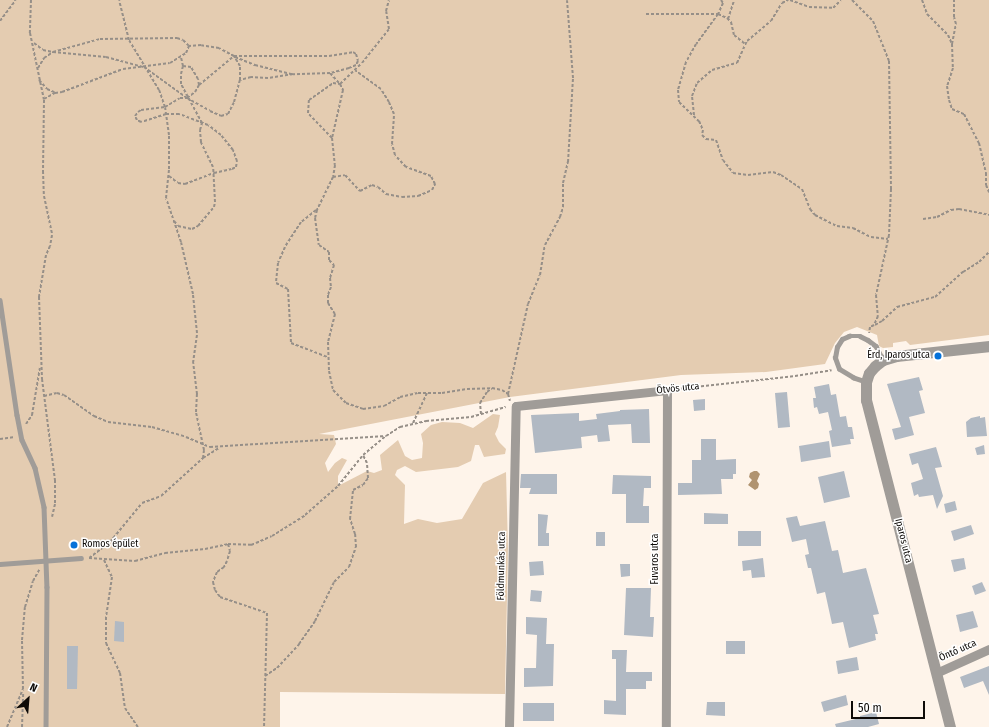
<!DOCTYPE html>
<html>
<head>
<meta charset="utf-8">
<style>
  body { margin:0 }
  #map { position:relative; width:989px; height:727px; overflow:hidden; background:#fef4ea; font-family:"Fira Sans Condensed",sans-serif }
  div>[style] { position:absolute }
  [style*='--x'] { left:calc(var(--x)*1px); top:calc(var(--y)*1px); width:calc(var(--w)*1px); rotate:calc(var(--a)*1deg) }
  .green>* { inset:0; background:#e4ccb1 }
  .water>* { inset:0; background:#b09370 }
  .building>* { inset:0; background:#b1b9c3 }
  .path>* { height:2px; margin-top:-1px; transform-origin:0; background:repeating-linear-gradient(90deg,#968f88 0 3px,transparent 0 5px) }
  .service>* { height:4.5px; margin:-2.25px; padding:0 2.25px; transform-origin:2.25px; border-radius:2.25px; background:#a09c98 }
  .minor>* { height:9px; margin:-4.5px; padding:0 4.5px; transform-origin:4.5px; border-radius:4.5px; background:#a09c98 }
  .tertiary>* { height:11px; margin:-5.5px; padding:0 5.5px; transform-origin:5.5px; border-radius:5.5px; background:#a09c98 }
  .dots>* { width:11px; height:11px; translate:-50% -50%; box-sizing:border-box; border:2px solid #fff; border-radius:50% }
  span { translate:-50% -50%; white-space:nowrap; text-align:center; line-height:1.15; -webkit-text-stroke:3px #fff; paint-order:stroke }
  .poi-label { font-size:10px; color:#0e0b08 }
  .right { translate:-100% -50%; text-align:right }
  .left { translate:0 -50%; text-align:left }
  .street-label { font-size:10px; color:#0e0b08 }
  .north { position:absolute; left:8px; top:679px; width:40px; height:40px; -webkit-text-stroke:3px #fff; paint-order:stroke; rotate:26deg; font-size:11px; font-weight:700; line-height:16px; text-align:center; color:#0e0b08 }
  .north::after { content:''; display:block; margin:auto; width:14px; height:18px; background:#0e0b08; clip-path:polygon(50% 0,100% 100%,50% 72%,0 100%) }
  .scale { position:absolute; left:851px; top:701px; width:74px; height:18px; box-sizing:border-box; border:2px solid #0e0b08; border-top:0; padding-left:5px; font-size:12px; line-height:14px; white-space:nowrap; color:#0e0b08; -webkit-text-stroke:3px #fff; paint-order:stroke }
</style>
</head>
<body>
<div id="map">
  <div class="green">
    <i style="clip-path:polygon(0 0,989px 0,989px 335px,910px 345px,906px 341px,893px 343px,893px 347px,883px 348px,879px 346px,877px 335px,857px 327px,844px 332px,835px 343px,825px 364px,766px 372px,681px 375px,510px 397px,319px 434px,334px 435px,336px 444px,325px 463px,328px 472px,335px 463px,342px 458px,347px 460px,338px 476px,338px 486px,367px 471px,374px 473px,382px 470px,380px 455px,398px 440px,405px 456px,412px 460px,422px 458px,423px 443px,421px 434px,431px 425px,442px 422px,460px 423px,473px 428px,493px 414px,500px 415px,498px 427px,495px 434px,499px 442px,506px 449px,505px 454px,484px 457px,479px 445px,475px 445px,471px 461px,458px 467px,416px 472px,405px 466px,397px 470px,395px 475px,405px 485px,404px 524px,418px 519px,437px 523px,462px 519px,483px 483px,506px 472px,508px 548px,505px 694px,280px 692px,280px 727px,0 727px)"></i>
  </div>
  <div class="water">
    <i style="clip-path:polygon(754px 471px,757px 471px,760px 474px,757px 481px,759px 484px,758px 488px,755px 490px,748px 485px,752px 480px,749px 477px,750px 473px)"></i>
  </div>
  <div class="building">
    <i style="clip-path:polygon(919px 377px,923px 390px,919px 391px,925px 413px,909px 417px,914px 435px,895px 440px,892px 429px,901px 427px,887px 384px)"></i>
    <i style="clip-path:polygon(829px 384px,831px 395px,836px 394px,840px 417px,846px 416px,848px 427px,852px 427px,854px 439px,850px 439px,851px 444px,832px 447px,829px 431px,832px 430px,828px 412px,819px 414px,817px 407px,814px 408px,813px 398px,816px 398px,814px 387px)"></i>
    <i style="clip-path:polygon(787px 392px,790px 427px,778px 428px,775px 393px)"></i>
    <i style="clip-path:polygon(705px 399px,705px 410px,694px 411px,693px 400px)"></i>
    <i style="clip-path:polygon(649px 409px,650px 443px,632px 443px,631px 424px,608px 425px,610px 441px,598px 442px,597px 435px,581px 437px,582px 448px,535px 453px,531px 415px,579px 413px,579px 421px,597px 419px,596px 414px,620px 411px,620px 410px)"></i>
    <i style="clip-path:polygon(980px 416px,980px 418px,985px 417px,987px 436px,967px 437px,966px 422px,971px 418px)"></i>
    <i style="clip-path:polygon(701px 439px,716px 439px,716px 460px,736px 459px,736px 474px,733px 474px,733px 479px,721px 479px,722px 494px,678px 495px,678px 483px,692px 483px,692px 460px,701px 460px)"></i>
    <i style="clip-path:polygon(829px 441px,831px 457px,801px 462px,799px 446px)"></i>
    <i style="clip-path:polygon(984px 445px,985px 454px,977px 455px,975px 448px)"></i>
    <i style="clip-path:polygon(936px 447px,942px 467px,935px 468px,943px 496px,937px 509px,933px 495px,919px 497px,918px 494px,914px 496px,911px 483px,923px 479px,918px 463px,912px 465px,909px 454px)"></i>
    <i style="clip-path:polygon(844px 471px,850px 497px,824px 503px,818px 477px)"></i>
    <i style="clip-path:polygon(521px 474px,557px 474px,557px 494px,529px 494px,531px 488px,520px 488px)"></i>
    <i style="clip-path:polygon(613px 475px,651px 476px,651px 488px,644px 488px,643px 506px,649px 506px,649px 523px,626px 523px,626px 494px,612px 494px)"></i>
    <i style="clip-path:polygon(955px 501px,957px 510px,946px 513px,944px 504px)"></i>
    <i style="clip-path:polygon(704px 513px,728px 514px,728px 524px,704px 524px)"></i>
    <i style="clip-path:polygon(538px 514px,548px 515px,546px 533px,549px 533px,549px 546px,538px 546px)"></i>
    <i style="clip-path:polygon(797px 516px,800px 526px,825px 521px,832px 551px,838px 550px,843px 573px,866px 568px,879px 614px,873px 615px,878px 634px,875px 634px,876px 640px,849px 648px,843px 622px,832px 624px,825px 592px,817px 594px,811px 568px,808px 568px,805px 555px,809px 554px,806px 539px,792px 542px,786px 518px)"></i>
    <i style="clip-path:polygon(971px 525px,974px 534px,954px 541px,951px 531px)"></i>
    <i style="clip-path:polygon(738px 531px,761px 531px,761px 546px,738px 546px)"></i>
    <i style="clip-path:polygon(596px 532px,605px 532px,605px 546px,596px 546px)"></i>
    <i style="clip-path:polygon(763px 558px,765px 577px,752px 578px,751px 570px,743px 571px,742px 561px)"></i>
    <i style="clip-path:polygon(964px 558px,966px 569px,954px 572px,951px 560px)"></i>
    <i style="clip-path:polygon(543px 561px,544px 575px,530px 576px,529px 562px)"></i>
    <i style="clip-path:polygon(620px 564px,630px 564px,630px 576px,621px 577px)"></i>
    <i style="clip-path:polygon(982px 582px,986px 591px,975px 595px,972px 586px)"></i>
    <i style="clip-path:polygon(626px 588px,651px 588px,650px 617px,654px 617px,653px 637px,624px 635px)"></i>
    <i style="clip-path:polygon(531px 590px,542px 591px,541px 602px,530px 601px)"></i>
    <i style="clip-path:polygon(973px 611px,978px 627px,960px 632px,956px 615px)"></i>
    <i style="clip-path:polygon(526px 617px,547px 618px,546px 644px,554px 644px,553px 686px,524px 687px,524px 668px,536px 668px,537px 635px,526px 634px)"></i>
    <i style="clip-path:polygon(115px 621px,124px 622px,124px 642px,114px 641px)"></i>
    <i style="clip-path:polygon(726px 641px,745px 641px,745px 654px,726px 654px)"></i>
    <i style="clip-path:polygon(67px 646px,78px 646px,77px 689px,67px 689px)"></i>
    <i style="clip-path:polygon(612px 650px,627px 650px,626px 672px,652px 672px,652px 681px,646px 681px,646px 689px,626px 689px,626px 715px,604px 714px,604px 700px,616px 701px,616px 659px,612px 659px)"></i>
    <i style="clip-path:polygon(857px 657px,859px 670px,838px 674px,836px 661px)"></i>
    <i style="clip-path:polygon(989px 666px,989px 695px,983px 681px,964px 688px,960px 677px)"></i>
    <i style="clip-path:polygon(846px 695px,848px 705px,824px 712px,821px 702px)"></i>
    <i style="clip-path:polygon(707px 702px,725px 702px,725px 716px,706px 715px)"></i>
    <i style="clip-path:polygon(523px 703px,554px 703px,554px 721px,523px 721px)"></i>
    <i style="clip-path:polygon(876px 712px,879px 724px,868px 727px,836px 727px,835px 724px,860px 718px,860px 716px)"></i>
  </div>
  <div class="path">
    <i style="--x:31;--y:0;--w:33;--a:92"></i>
    <i style="--x:30;--y:33;--w:68;--a:78.2"></i>
    <i style="--x:44;--y:100;--w:71;--a:90.8"></i>
    <i style="--x:43;--y:171;--w:25;--a:88"></i>
    <i style="--x:44;--y:196;--w:40;--a:78"></i>
    <i style="--x:52;--y:235;--w:11;--a:100"></i>
    <i style="--x:50;--y:246;--w:10;--a:114"></i>
    <i style="--x:46;--y:255;--w:43;--a:99.5"></i>
    <i style="--x:39;--y:297;--w:82;--a:87.9"></i>
    <i style="--x:42;--y:379;--w:102;--a:82.7"></i>
    <i style="--x:55;--y:480;--w:24;--a:90"></i>
    <i style="--x:55;--y:504;--w:13;--a:103"></i>
    <i style="--x:721;--y:0;--w:4;--a:56"></i>
    <i style="--x:723;--y:3;--w:12;--a:114"></i>
    <i style="--x:718;--y:14;--w:37;--a:126"></i>
    <i style="--x:696;--y:44;--w:21;--a:119"></i>
    <i style="--x:686;--y:62;--w:29;--a:106"></i>
    <i style="--x:678;--y:90;--w:12;--a:85"></i>
    <i style="--x:679;--y:102;--w:28;--a:44"></i>
    <i style="--x:699;--y:121;--w:10;--a:66"></i>
    <i style="--x:703;--y:130;--w:5;--a:101"></i>
    <i style="--x:702;--y:135;--w:6;--a:45"></i>
    <i style="--x:706;--y:139;--w:10;--a:6"></i>
    <i style="--x:716;--y:140;--w:21;--a:71"></i>
    <i style="--x:723;--y:160;--w:16;--a:52"></i>
    <i style="--x:733;--y:173;--w:15;--a:8"></i>
    <i style="--x:748;--y:175;--w:25;--a:-7"></i>
    <i style="--x:773;--y:172;--w:9;--a:21"></i>
    <i style="--x:781;--y:175;--w:25;--a:34"></i>
    <i style="--x:802;--y:189;--w:22;--a:68"></i>
    <i style="--x:810;--y:209;--w:8;--a:50"></i>
    <i style="--x:815;--y:215;--w:25;--a:27"></i>
    <i style="--x:837;--y:226;--w:16;--a:7"></i>
    <i style="--x:853;--y:228;--w:20;--a:27"></i>
    <i style="--x:871;--y:237;--w:17;--a:7"></i>
    <i style="--x:790;--y:0;--w:20;--a:20"></i>
    <i style="--x:809;--y:7;--w:24;--a:2"></i>
    <i style="--x:833;--y:8;--w:11;--a:-45"></i>
    <i style="--x:852;--y:0;--w:30;--a:45"></i>
    <i style="--x:873;--y:21;--w:43;--a:68.2"></i>
    <i style="--x:889;--y:61;--w:128;--a:89.1"></i>
    <i style="--x:891;--y:189;--w:46;--a:92.5"></i>
    <i style="--x:889;--y:235;--w:61;--a:102.2"></i>
    <i style="--x:876;--y:295;--w:21;--a:85"></i>
    <i style="--x:878;--y:316;--w:10;--a:114"></i>
    <i style="--x:874;--y:325;--w:4;--a:153"></i>
    <i style="--x:870;--y:327;--w:6;--a:99"></i>
    <i style="--x:922;--y:0;--w:15;--a:70"></i>
    <i style="--x:927;--y:14;--w:30;--a:45"></i>
    <i style="--x:948;--y:35;--w:10;--a:66"></i>
    <i style="--x:952;--y:44;--w:24;--a:88"></i>
    <i style="--x:953;--y:68;--w:19;--a:108"></i>
    <i style="--x:947;--y:86;--w:14;--a:82"></i>
    <i style="--x:949;--y:100;--w:9;--a:72"></i>
    <i style="--x:952;--y:109;--w:13;--a:23"></i>
    <i style="--x:964;--y:114;--w:33;--a:63"></i>
    <i style="--x:979;--y:143;--w:31;--a:77"></i>
    <i style="--x:986;--y:173;--w:12;--a:90"></i>
    <i style="--x:986;--y:185;--w:8;--a:67"></i>
    <i style="--x:646;--y:14;--w:72;--a:0"></i>
    <i style="--x:718;--y:14;--w:10;--a:24"></i>
    <i style="--x:727;--y:18;--w:6;--a:45"></i>
    <i style="--x:731;--y:22;--w:13;--a:77"></i>
    <i style="--x:734;--y:35;--w:14;--a:39"></i>
    <i style="--x:728;--y:19;--w:20;--a:-72"></i>
    <i style="--x:0;--y:21;--w:26;--a:-53"></i>
    <i style="--x:34;--y:43;--w:11;--a:38"></i>
    <i style="--x:43;--y:50;--w:10;--a:11"></i>
    <i style="--x:53;--y:52;--w:53;--a:5.4"></i>
    <i style="--x:106;--y:57;--w:39;--a:15"></i>
    <i style="--x:144;--y:67;--w:53;--a:35.8"></i>
    <i style="--x:187;--y:98;--w:26;--a:29"></i>
    <i style="--x:210;--y:111;--w:12;--a:24"></i>
    <i style="--x:221;--y:116;--w:7;--a:-16"></i>
    <i style="--x:228;--y:114;--w:13;--a:-63"></i>
    <i style="--x:234;--y:102;--w:23;--a:-75"></i>
    <i style="--x:240;--y:80;--w:14;--a:-90"></i>
    <i style="--x:240;--y:66;--w:12;--a:-121"></i>
    <i style="--x:234;--y:56;--w:17;--a:-152"></i>
    <i style="--x:219;--y:48;--w:18;--a:-171"></i>
    <i style="--x:201;--y:45;--w:12;--a:175"></i>
    <i style="--x:952;--y:44;--w:20;--a:-79"></i>
    <i style="--x:956;--y:24;--w:7;--a:-106"></i>
    <i style="--x:954;--y:17;--w:17;--a:-90"></i>
    <i style="--x:235;--y:57;--w:22;--a:22"></i>
    <i style="--x:255;--y:65;--w:38;--a:14"></i>
    <i style="--x:38;--y:68;--w:12;--a:-59"></i>
    <i style="--x:44;--y:58;--w:11;--a:-34"></i>
    <i style="--x:53;--y:52;--w:49;--a:-15.5"></i>
    <i style="--x:100;--y:39;--w:77;--a:-0.7"></i>
    <i style="--x:177;--y:38;--w:6;--a:18"></i>
    <i style="--x:183;--y:40;--w:8;--a:45"></i>
    <i style="--x:330;--y:73;--w:15;--a:48"></i>
    <i style="--x:340;--y:84;--w:7;--a:63"></i>
    <i style="--x:343;--y:90;--w:49;--a:102.9"></i>
    <i style="--x:332;--y:138;--w:27;--a:84"></i>
    <i style="--x:335;--y:165;--w:12;--a:99"></i>
    <i style="--x:333;--y:177;--w:37;--a:116"></i>
    <i style="--x:317;--y:210;--w:8;--a:104"></i>
    <i style="--x:315;--y:218;--w:27;--a:82"></i>
    <i style="--x:319;--y:245;--w:12;--a:35"></i>
    <i style="--x:329;--y:252;--w:8;--a:90"></i>
    <i style="--x:329;--y:260;--w:7;--a:45"></i>
    <i style="--x:334;--y:265;--w:14;--a:107"></i>
    <i style="--x:330;--y:278;--w:9;--a:84"></i>
    <i style="--x:331;--y:287;--w:9;--a:111"></i>
    <i style="--x:328;--y:295;--w:8;--a:90"></i>
    <i style="--x:328;--y:303;--w:13;--a:58"></i>
    <i style="--x:335;--y:314;--w:29;--a:104"></i>
    <i style="--x:328;--y:342;--w:29;--a:88"></i>
    <i style="--x:329;--y:371;--w:19;--a:78"></i>
    <i style="--x:333;--y:390;--w:18;--a:45"></i>
    <i style="--x:346;--y:403;--w:18;--a:19"></i>
    <i style="--x:363;--y:409;--w:21;--a:-8"></i>
    <i style="--x:384;--y:406;--w:18;--a:-29"></i>
    <i style="--x:400;--y:397;--w:18;--a:-13"></i>
    <i style="--x:418;--y:393;--w:24;--a:0"></i>
    <i style="--x:442;--y:393;--w:25;--a:-9"></i>
    <i style="--x:467;--y:389;--w:25;--a:-2"></i>
    <i style="--x:39;--y:80;--w:12;--a:48"></i>
    <i style="--x:47;--y:89;--w:8;--a:23"></i>
    <i style="--x:199;--y:85;--w:45;--a:-39.6"></i>
    <i style="--x:234;--y:56;--w:95;--a:0"></i>
    <i style="--x:329;--y:56;--w:24;--a:-9"></i>
    <i style="--x:353;--y:52;--w:4;--a:34"></i>
    <i style="--x:356;--y:54;--w:7;--a:74"></i>
    <i style="--x:358;--y:61;--w:4;--a:117"></i>
    <i style="--x:356;--y:65;--w:8;--a:157"></i>
    <i style="--x:349;--y:68;--w:20;--a:165"></i>
    <i style="--x:330;--y:73;--w:37;--a:178"></i>
    <i style="--x:293;--y:74;--w:25;--a:171"></i>
    <i style="--x:268;--y:78;--w:17;--a:-177"></i>
    <i style="--x:251;--y:77;--w:11;--a:165"></i>
    <i style="--x:44;--y:99;--w:13;--a:-29"></i>
    <i style="--x:55;--y:93;--w:7;--a:-8"></i>
    <i style="--x:62;--y:92;--w:65;--a:-20.7"></i>
    <i style="--x:123;--y:69;--w:47;--a:-7.3"></i>
    <i style="--x:170;--y:63;--w:19;--a:-32"></i>
    <i style="--x:186;--y:53;--w:8;--a:-67"></i>
    <i style="--x:694;--y:115;--w:19;--a:-96"></i>
    <i style="--x:692;--y:96;--w:14;--a:-69"></i>
    <i style="--x:697;--y:83;--w:20;--a:-41"></i>
    <i style="--x:712;--y:70;--w:26;--a:-16"></i>
    <i style="--x:737;--y:63;--w:24;--a:-66"></i>
    <i style="--x:747;--y:41;--w:31;--a:-40"></i>
    <i style="--x:771;--y:21;--w:21;--a:-59"></i>
    <i style="--x:782;--y:3;--w:7;--a:-27"></i>
    <i style="--x:332;--y:138;--w:35;--a:-134"></i>
    <i style="--x:308;--y:113;--w:13;--a:-86"></i>
    <i style="--x:309;--y:100;--w:29;--a:-35"></i>
    <i style="--x:333;--y:83;--w:7;--a:8"></i>
    <i style="--x:340;--y:84;--w:30;--a:-44"></i>
    <i style="--x:362;--y:63;--w:43;--a:-51.5"></i>
    <i style="--x:389;--y:29;--w:18;--a:-99"></i>
    <i style="--x:386;--y:11;--w:11;--a:-75"></i>
    <i style="--x:169;--y:176;--w:11;--a:38"></i>
    <i style="--x:178;--y:183;--w:7;--a:8"></i>
    <i style="--x:185;--y:184;--w:31;--a:-21"></i>
    <i style="--x:214;--y:173;--w:18;--a:-13"></i>
    <i style="--x:232;--y:169;--w:4;--a:-27"></i>
    <i style="--x:236;--y:167;--w:6;--a:-81"></i>
    <i style="--x:237;--y:161;--w:12;--a:-110"></i>
    <i style="--x:233;--y:150;--w:19;--a:-129"></i>
    <i style="--x:221;--y:135;--w:16;--a:-142"></i>
    <i style="--x:208;--y:125;--w:31;--a:-159"></i>
    <i style="--x:179;--y:114;--w:13;--a:180"></i>
    <i style="--x:166;--y:114;--w:26;--a:162"></i>
    <i style="--x:141;--y:122;--w:4;--a:-153"></i>
    <i style="--x:137;--y:120;--w:4;--a:-117"></i>
    <i style="--x:135;--y:116;--w:5;--a:-53"></i>
    <i style="--x:138;--y:112;--w:4;--a:-34"></i>
    <i style="--x:141;--y:110;--w:24;--a:-7"></i>
    <i style="--x:165;--y:107;--w:17;--a:-31"></i>
    <i style="--x:180;--y:98;--w:7;--a:0"></i>
    <i style="--x:187;--y:98;--w:10;--a:-37"></i>
    <i style="--x:195;--y:92;--w:8;--a:-60"></i>
    <i style="--x:199;--y:85;--w:6;--a:-99"></i>
    <i style="--x:198;--y:79;--w:14;--a:-120"></i>
    <i style="--x:191;--y:67;--w:8;--a:-173"></i>
    <i style="--x:333;--y:177;--w:12;--a:-9"></i>
    <i style="--x:345;--y:175;--w:22;--a:47"></i>
    <i style="--x:360;--y:191;--w:13;--a:-27"></i>
    <i style="--x:372;--y:185;--w:6;--a:18"></i>
    <i style="--x:378;--y:187;--w:11;--a:41"></i>
    <i style="--x:386;--y:194;--w:16;--a:11"></i>
    <i style="--x:402;--y:197;--w:16;--a:-4"></i>
    <i style="--x:418;--y:196;--w:15;--a:-23"></i>
    <i style="--x:432;--y:190;--w:7;--a:-63"></i>
    <i style="--x:435;--y:184;--w:9;--a:-117"></i>
    <i style="--x:431;--y:176;--w:27;--a:-160"></i>
    <i style="--x:406;--y:167;--w:16;--a:-133"></i>
    <i style="--x:395;--y:155;--w:11;--a:-105"></i>
    <i style="--x:392;--y:144;--w:30;--a:-86"></i>
    <i style="--x:394;--y:114;--w:13;--a:-113"></i>
    <i style="--x:389;--y:102;--w:15;--a:-122"></i>
    <i style="--x:381;--y:89;--w:32;--a:-144"></i>
    <i style="--x:316;--y:210;--w:19;--a:141"></i>
    <i style="--x:301;--y:222;--w:30;--a:123"></i>
    <i style="--x:285;--y:247;--w:17;--a:114"></i>
    <i style="--x:278;--y:263;--w:20;--a:96"></i>
    <i style="--x:276;--y:283;--w:13;--a:27"></i>
    <i style="--x:288;--y:289;--w:54;--a:86.8"></i>
    <i style="--x:291;--y:343;--w:40;--a:21"></i>
    <i style="--x:923;--y:219;--w:14;--a:-8"></i>
    <i style="--x:937;--y:217;--w:16;--a:-27"></i>
    <i style="--x:951;--y:210;--w:8;--a:-7"></i>
    <i style="--x:959;--y:209;--w:31;--a:11"></i>
    <i style="--x:174;--y:221;--w:6;--a:51"></i>
    <i style="--x:178;--y:226;--w:14;--a:12"></i>
    <i style="--x:192;--y:229;--w:7;--a:-27"></i>
    <i style="--x:198;--y:226;--w:25;--a:-50"></i>
    <i style="--x:214;--y:207;--w:5;--a:-79"></i>
    <i style="--x:215;--y:202;--w:35;--a:-93"></i>
    <i style="--x:213;--y:167;--w:28;--a:-116"></i>
    <i style="--x:201;--y:142;--w:12;--a:-95"></i>
    <i style="--x:200;--y:130;--w:7;--a:-74"></i>
    <i style="--x:202;--y:123;--w:44;--a:-118.3"></i>
    <i style="--x:181;--y:84;--w:10;--a:-90"></i>
    <i style="--x:181;--y:74;--w:8;--a:-76"></i>
    <i style="--x:183;--y:66;--w:9;--a:-103"></i>
    <i style="--x:875;--y:325;--w:8;--a:-30"></i>
    <i style="--x:882;--y:321;--w:21;--a:-43"></i>
    <i style="--x:897;--y:307;--w:39;--a:-15"></i>
    <i style="--x:935;--y:297;--w:38;--a:-42"></i>
    <i style="--x:963;--y:272;--w:19;--a:-32"></i>
    <i style="--x:979;--y:262;--w:14;--a:-45"></i>
    <i style="--x:676;--y:389;--w:120;--a:-6.2"></i>
    <i style="--x:795;--y:376;--w:37;--a:-9"></i>
    <i style="--x:508;--y:394;--w:92;--a:-77.5"></i>
    <i style="--x:528;--y:304;--w:31;--a:-68"></i>
    <i style="--x:540;--y:275;--w:30;--a:-81"></i>
    <i style="--x:545;--y:245;--w:32;--a:-62"></i>
    <i style="--x:560;--y:217;--w:10;--a:-73"></i>
    <i style="--x:563;--y:207;--w:24;--a:-90"></i>
    <i style="--x:563;--y:183;--w:22;--a:-77"></i>
    <i style="--x:568;--y:162;--w:84;--a:-86.6"></i>
    <i style="--x:573;--y:78;--w:78;--a:-94.4"></i>
    <i style="--x:44;--y:396;--w:13;--a:-13"></i>
    <i style="--x:57;--y:393;--w:7;--a:16"></i>
    <i style="--x:64;--y:395;--w:37;--a:35"></i>
    <i style="--x:94;--y:416;--w:15;--a:23"></i>
    <i style="--x:108;--y:422;--w:44;--a:6.5"></i>
    <i style="--x:152;--y:427;--w:35;--a:16"></i>
    <i style="--x:186;--y:437;--w:26;--a:23"></i>
    <i style="--x:210;--y:447;--w:176;--a:-3.6"></i>
    <i style="--x:481;--y:414;--w:11;--a:-95"></i>
    <i style="--x:480;--y:403;--w:13;--a:-58"></i>
    <i style="--x:487;--y:392;--w:6;--a:-39"></i>
    <i style="--x:492;--y:388;--w:10;--a:11"></i>
    <i style="--x:502;--y:390;--w:7;--a:34"></i>
    <i style="--x:508;--y:394;--w:7;--a:74"></i>
    <i style="--x:413;--y:423;--w:33;--a:-65"></i>
    <i style="--x:26;--y:424;--w:11;--a:-56"></i>
    <i style="--x:32;--y:415;--w:49;--a:-80.5"></i>
    <i style="--x:0;--y:439;--w:15;--a:-8"></i>
    <i style="--x:203;--y:458;--w:19;--a:-32"></i>
    <i style="--x:228;--y:544;--w:7;--a:74"></i>
    <i style="--x:230;--y:551;--w:10;--a:107"></i>
    <i style="--x:227;--y:561;--w:7;--a:117"></i>
    <i style="--x:224;--y:567;--w:9;--a:144"></i>
    <i style="--x:217;--y:572;--w:11;--a:112"></i>
    <i style="--x:213;--y:582;--w:8;--a:76"></i>
    <i style="--x:215;--y:590;--w:9;--a:54"></i>
    <i style="--x:220;--y:597;--w:50;--a:18.8"></i>
    <i style="--x:267;--y:613;--w:114;--a:91.5"></i>
    <i style="--x:89;--y:558;--w:26;--a:-37"></i>
    <i style="--x:110;--y:542;--w:50;--a:-50.6"></i>
    <i style="--x:142;--y:503;--w:20;--a:-20"></i>
    <i style="--x:161;--y:496;--w:57;--a:-42.1"></i>
    <i style="--x:203;--y:458;--w:8;--a:-83"></i>
    <i style="--x:204;--y:450;--w:39;--a:-102"></i>
    <i style="--x:196;--y:412;--w:18;--a:-87"></i>
    <i style="--x:197;--y:394;--w:31;--a:-97"></i>
    <i style="--x:193;--y:363;--w:30;--a:-82"></i>
    <i style="--x:197;--y:333;--w:39;--a:-96"></i>
    <i style="--x:193;--y:294;--w:53;--a:-103"></i>
    <i style="--x:181;--y:242;--w:46;--a:-108.8"></i>
    <i style="--x:166;--y:198;--w:29;--a:-84"></i>
    <i style="--x:169;--y:169;--w:34;--a:-90"></i>
    <i style="--x:169;--y:135;--w:28;--a:-98"></i>
    <i style="--x:165;--y:107;--w:18;--a:-109"></i>
    <i style="--x:159;--y:90;--w:58;--a:-121"></i>
    <i style="--x:129;--y:40;--w:41;--a:-104"></i>
    <i style="--x:89;--y:558;--w:46;--a:3.7"></i>
    <i style="--x:135;--y:561;--w:31;--a:-15"></i>
    <i style="--x:165;--y:553;--w:40;--a:-5.7"></i>
    <i style="--x:205;--y:549;--w:24;--a:-12"></i>
    <i style="--x:228;--y:544;--w:23;--a:2"></i>
    <i style="--x:251;--y:545;--w:5;--a:-22"></i>
    <i style="--x:256;--y:543;--w:17;--a:-24"></i>
    <i style="--x:272;--y:536;--w:39;--a:-32"></i>
    <i style="--x:305;--y:515;--w:44;--a:-41.3"></i>
    <i style="--x:338;--y:486;--w:40;--a:-51"></i>
    <i style="--x:363;--y:455;--w:30;--a:-40"></i>
    <i style="--x:386;--y:436;--w:17;--a:-33"></i>
    <i style="--x:400;--y:427;--w:27;--a:-13"></i>
    <i style="--x:426;--y:421;--w:45;--a:-5.1"></i>
    <i style="--x:471;--y:417;--w:36;--a:-16"></i>
    <i style="--x:104;--y:560;--w:19;--a:65"></i>
    <i style="--x:112;--y:577;--w:40;--a:98.5"></i>
    <i style="--x:106;--y:617;--w:26;--a:90"></i>
    <i style="--x:106;--y:643;--w:33;--a:65"></i>
    <i style="--x:120;--y:673;--w:35;--a:82"></i>
    <i style="--x:125;--y:708;--w:23;--a:56"></i>
    <i style="--x:265;--y:676;--w:14;--a:-34"></i>
    <i style="--x:277;--y:668;--w:33;--a:-47"></i>
    <i style="--x:299;--y:644;--w:28;--a:-55"></i>
    <i style="--x:315;--y:621;--w:43;--a:-64"></i>
    <i style="--x:334;--y:582;--w:21;--a:-45"></i>
    <i style="--x:349;--y:567;--w:21;--a:-71"></i>
    <i style="--x:356;--y:547;--w:13;--a:-94"></i>
    <i style="--x:355;--y:534;--w:16;--a:-108"></i>
    <i style="--x:350;--y:519;--w:29;--a:-84"></i>
    <i style="--x:353;--y:490;--w:11;--a:-27"></i>
    <i style="--x:363;--y:485;--w:9;--a:-54"></i>
    <i style="--x:368;--y:478;--w:15;--a:-94"></i>
    <i style="--x:367;--y:463;--w:9;--a:-117"></i>
    <i style="--x:7;--y:727;--w:41;--a:-67.2"></i>
    <i style="--x:23;--y:689;--w:49;--a:-91.2"></i>
    <i style="--x:22;--y:640;--w:33;--a:-85"></i>
    <i style="--x:25;--y:607;--w:27;--a:-73"></i>
    <i style="--x:33;--y:581;--w:13;--a:-61"></i>
    <i style="--x:22;--y:727;--w:34;--a:-88"></i>
  </div>
  <div class="service">
    <i style="--x:0;--y:300;--w:116;--a:81.6"></i>
    <i style="--x:17;--y:415;--w:25;--a:79"></i>
    <i style="--x:22;--y:440;--w:31;--a:65"></i>
    <i style="--x:35;--y:468;--w:40;--a:77"></i>
    <i style="--x:44;--y:507;--w:80;--a:87.9"></i>
    <i style="--x:47;--y:587;--w:140;--a:90.4"></i>
    <i style="--x:866;--y:382;--w:13;--a:-162"></i>
    <i style="--x:854;--y:378;--w:17;--a:-149"></i>
    <i style="--x:839;--y:369;--w:12;--a:-110"></i>
    <i style="--x:835;--y:358;--w:11;--a:-80"></i>
    <i style="--x:837;--y:347;--w:9;--a:-58"></i>
    <i style="--x:842;--y:339;--w:8;--a:-23"></i>
    <i style="--x:849;--y:336;--w:11;--a:0"></i>
    <i style="--x:860;--y:336;--w:9;--a:27"></i>
    <i style="--x:868;--y:340;--w:10;--a:37"></i>
    <i style="--x:876;--y:346;--w:16;--a:63"></i>
    <i style="--x:0;--y:564;--w:81;--a:-4.2"></i>
  </div>
  <div class="minor">
    <i style="--x:936;--y:673;--w:58;--a:-24.4"></i>
    <i style="--x:509;--y:727;--w:321;--a:-88.8"></i>
    <i style="--x:516;--y:406;--w:152;--a:-6"></i>
    <i style="--x:667;--y:390;--w:337;--a:90.2"></i>
  </div>
  <div class="tertiary">
    <i style="--x:950;--y:727;--w:338;--a:-104.4"></i>
    <i style="--x:866;--y:400;--w:18;--a:-90"></i>
    <i style="--x:866;--y:382;--w:9;--a:-72"></i>
    <i style="--x:869;--y:373;--w:9;--a:-49"></i>
    <i style="--x:875;--y:366;--w:10;--a:-37"></i>
    <i style="--x:883;--y:360;--w:14;--a:-17"></i>
    <i style="--x:896;--y:356;--w:94;--a:-6.1"></i>
  </div>
  <div class="dots">
    <i style="left:938px;top:356px;background:#0571d9"></i>
    <i style="left:74px;top:545px;background:#0571d9"></i>
  </div>
  <div class="poi-label">
    <span class="right" style="left:930px;top:356px">Érd, Iparos utca</span>
    <span class="left" style="left:82px;top:545px">Romos épület</span>
  </div>
  <div class="street-label">
    <span style="left:678px;top:389px;rotate:-6deg">Ötvös utca</span>
    <span style="left:903px;top:541px;rotate:76deg">Iparos utca</span>
    <span style="left:656px;top:559px;rotate:-90deg">Fuvaros utca</span>
    <span style="left:502px;top:566px;rotate:-89deg">Földmunkás utca</span>
    <span style="left:958px;top:651px;rotate:-24deg">Öntő utca</span>
  </div>
  <div class="north">N</div>
  <div class="scale">50 m</div>
</div>
</body>
</html>
